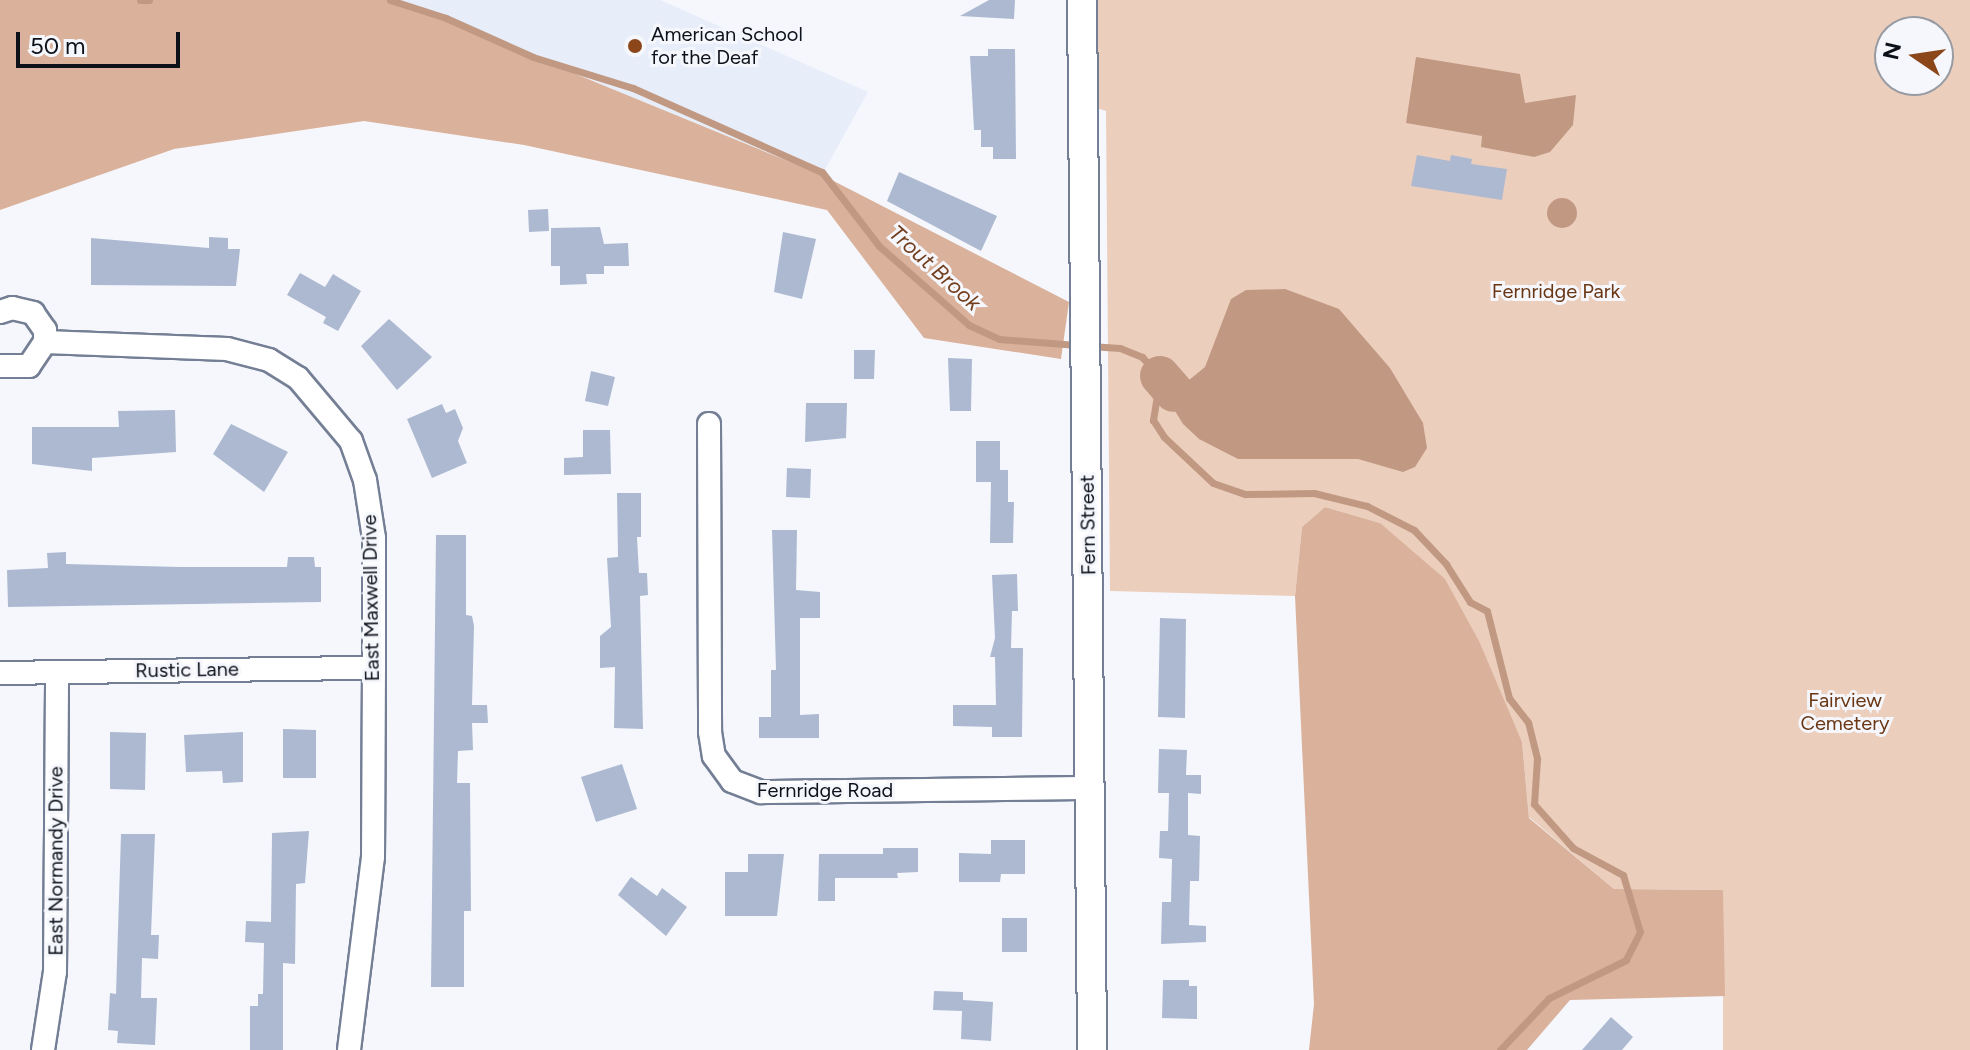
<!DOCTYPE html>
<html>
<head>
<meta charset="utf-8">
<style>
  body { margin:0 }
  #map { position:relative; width:1970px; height:1050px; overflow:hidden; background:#f5f7fc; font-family:Figtree,sans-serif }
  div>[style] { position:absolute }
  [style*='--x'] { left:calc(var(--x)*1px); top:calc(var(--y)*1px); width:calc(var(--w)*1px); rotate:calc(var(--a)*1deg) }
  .built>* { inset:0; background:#e7eefa }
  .green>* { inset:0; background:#eccebd }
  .forest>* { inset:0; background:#dab19a }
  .water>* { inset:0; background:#c19983 }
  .round { border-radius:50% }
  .stream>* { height:7px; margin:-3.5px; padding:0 3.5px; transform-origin:3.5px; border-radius:3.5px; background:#c19983 }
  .river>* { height:40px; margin:-20px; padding:0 20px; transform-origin:20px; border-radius:20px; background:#c19983 }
  .building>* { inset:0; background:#adb9d1 }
  .roads { filter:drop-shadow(2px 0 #747f95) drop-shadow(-2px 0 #747f95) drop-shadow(0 2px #747f95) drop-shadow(0 -2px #747f95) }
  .minor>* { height:22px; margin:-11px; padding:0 11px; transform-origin:11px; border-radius:11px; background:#fff }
  .tertiary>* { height:28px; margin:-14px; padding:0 14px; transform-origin:14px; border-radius:14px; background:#fff }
  .dots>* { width:22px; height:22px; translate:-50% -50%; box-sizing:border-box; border:4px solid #f5f7fc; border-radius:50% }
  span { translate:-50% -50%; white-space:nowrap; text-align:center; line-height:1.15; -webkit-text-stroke:6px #f5f7fc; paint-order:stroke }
  .poi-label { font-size:20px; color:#0d111a }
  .left { translate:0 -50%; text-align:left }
  .park-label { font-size:20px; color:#6a3613 }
  .street-label { font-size:20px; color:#0d111a }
  .water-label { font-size:22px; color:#733e1d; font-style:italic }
  .north { position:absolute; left:1874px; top:16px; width:80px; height:80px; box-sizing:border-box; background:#f5f7fc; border:2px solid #989ba2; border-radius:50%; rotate:283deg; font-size:22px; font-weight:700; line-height:32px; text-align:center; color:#0d111a }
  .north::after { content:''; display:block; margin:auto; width:28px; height:36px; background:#8b471a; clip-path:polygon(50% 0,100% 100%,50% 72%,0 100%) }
  .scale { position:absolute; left:16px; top:32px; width:164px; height:36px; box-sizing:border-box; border:4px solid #0d111a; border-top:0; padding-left:10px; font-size:24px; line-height:28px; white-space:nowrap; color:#0d111a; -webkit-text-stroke:6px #f5f7fc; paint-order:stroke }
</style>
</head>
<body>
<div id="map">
  <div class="built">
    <i style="clip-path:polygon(395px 0,660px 0,868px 92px,822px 175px)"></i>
  </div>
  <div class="green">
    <i style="clip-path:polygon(evenodd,1096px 0,1970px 0,1970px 1050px,1723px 1050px,1723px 890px,1614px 889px,1529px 817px,1522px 742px,1503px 701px,1380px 523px,1325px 507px,1302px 527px,1295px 596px,1110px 591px,1106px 111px,1097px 108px,1096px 0,1890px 32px,1938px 32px,1938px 80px,1890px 80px,1890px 32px)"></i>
  </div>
  <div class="forest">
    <i style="clip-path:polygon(0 0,395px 0,822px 175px,1069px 302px,1061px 359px,924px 338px,827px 210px,524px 145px,364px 121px,174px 149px,0 210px)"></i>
    <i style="clip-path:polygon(1325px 507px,1380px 523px,1445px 579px,1479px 641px,1522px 742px,1529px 818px,1614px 889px,1723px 890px,1725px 996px,1570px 1000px,1527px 1050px,1309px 1050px,1314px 1004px,1295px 596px,1302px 527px)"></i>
  </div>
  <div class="water">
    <i style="clip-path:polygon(1416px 57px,1520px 74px,1525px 103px,1576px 95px,1573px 125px,1550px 152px,1534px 157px,1481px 147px,1482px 136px,1406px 123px)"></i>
    <i class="round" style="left:1547px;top:198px;width:30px;height:30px"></i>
    <i style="clip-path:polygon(1285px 289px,1339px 309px,1390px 368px,1423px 423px,1427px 448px,1415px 467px,1403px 472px,1358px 459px,1238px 459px,1199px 439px,1183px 424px,1167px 398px,1205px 367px,1231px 299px,1246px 290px)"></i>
  </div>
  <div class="stream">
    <i style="--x:140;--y:0;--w:9;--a:0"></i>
    <i style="--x:390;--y:0;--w:59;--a:17.8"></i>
    <i style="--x:446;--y:18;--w:95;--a:24.1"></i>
    <i style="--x:533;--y:57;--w:105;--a:17.2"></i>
    <i style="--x:633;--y:88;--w:207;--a:24"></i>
    <i style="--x:822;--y:172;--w:93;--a:52.4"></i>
    <i style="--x:879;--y:246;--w:120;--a:41.3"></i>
    <i style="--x:969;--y:325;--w:33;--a:25"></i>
    <i style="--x:999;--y:339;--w:78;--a:4.4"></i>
    <i style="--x:1090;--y:346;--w:30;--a:4"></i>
    <i style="--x:1120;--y:348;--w:24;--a:22"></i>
    <i style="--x:1142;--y:357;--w:26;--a:47"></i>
    <i style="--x:1160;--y:376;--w:45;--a:99"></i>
    <i style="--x:1153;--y:420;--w:20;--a:57"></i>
    <i style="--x:1164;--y:437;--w:67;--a:43.2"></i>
    <i style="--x:1213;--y:483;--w:34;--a:19"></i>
    <i style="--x:1245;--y:494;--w:69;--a:-0.8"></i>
    <i style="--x:1314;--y:493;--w:55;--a:13.8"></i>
    <i style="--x:1367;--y:506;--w:53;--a:27.1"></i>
    <i style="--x:1414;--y:530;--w:47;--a:46.7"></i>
    <i style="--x:1446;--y:564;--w:45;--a:57.7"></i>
    <i style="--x:1470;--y:602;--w:19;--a:28"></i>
    <i style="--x:1487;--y:611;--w:90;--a:75.8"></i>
    <i style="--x:1509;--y:698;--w:31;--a:52"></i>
    <i style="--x:1528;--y:722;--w:38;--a:76"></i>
    <i style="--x:1537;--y:759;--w:45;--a:93.8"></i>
    <i style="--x:1534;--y:804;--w:59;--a:48.4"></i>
    <i style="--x:1573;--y:848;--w:57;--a:28.4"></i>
    <i style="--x:1623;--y:875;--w:59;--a:73.4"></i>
    <i style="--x:1640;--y:932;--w:31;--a:117"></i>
    <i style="--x:1626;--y:960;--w:86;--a:153.7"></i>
    <i style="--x:1549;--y:998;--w:71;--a:133.3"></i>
  </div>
  <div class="river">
    <i style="--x:1160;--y:376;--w:21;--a:49"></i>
  </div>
  <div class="building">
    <i style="clip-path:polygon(989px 0,1015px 0,1014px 19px,960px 16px)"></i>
    <i style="clip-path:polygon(988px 49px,1015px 49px,1016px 159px,993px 159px,993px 147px,981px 147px,981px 130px,974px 130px,970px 56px,988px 56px)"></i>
    <i style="clip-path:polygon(1417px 155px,1450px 161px,1451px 155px,1472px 159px,1471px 164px,1507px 169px,1502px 200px,1411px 186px)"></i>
    <i style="clip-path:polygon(899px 172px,997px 216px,981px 251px,887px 201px)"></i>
    <i style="clip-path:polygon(548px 209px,549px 231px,529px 232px,528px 210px)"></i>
    <i style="clip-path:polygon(600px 227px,604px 244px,628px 243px,629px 266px,604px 266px,604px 274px,586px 274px,587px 284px,560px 285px,560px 266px,551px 266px,551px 228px)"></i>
    <i style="clip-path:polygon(783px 232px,816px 239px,802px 299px,774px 292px)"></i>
    <i style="clip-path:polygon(209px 237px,228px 238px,228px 249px,240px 249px,236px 286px,91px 285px,91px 238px,209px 248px)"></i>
    <i style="clip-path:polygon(300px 273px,325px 287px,333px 274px,361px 291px,338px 331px,323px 323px,326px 317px,287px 295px)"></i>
    <i style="clip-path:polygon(389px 319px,432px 357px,397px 390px,361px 346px)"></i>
    <i style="clip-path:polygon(854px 350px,875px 350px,874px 379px,854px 379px)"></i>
    <i style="clip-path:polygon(948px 358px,972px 359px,971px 411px,950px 411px)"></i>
    <i style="clip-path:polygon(591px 371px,615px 377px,608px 406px,585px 401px)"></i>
    <i style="clip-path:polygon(806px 403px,847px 403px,846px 438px,805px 442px)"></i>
    <i style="clip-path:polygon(442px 404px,446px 413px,455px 409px,463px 428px,458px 441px,467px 463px,432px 478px,407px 419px)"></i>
    <i style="clip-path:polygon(175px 410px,176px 452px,92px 458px,92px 471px,32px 464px,32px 427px,119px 427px,118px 411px)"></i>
    <i style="clip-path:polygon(231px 424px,288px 452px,264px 492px,213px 454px)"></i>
    <i style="clip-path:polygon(583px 430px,610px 430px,611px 474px,564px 475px,564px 458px,583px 457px)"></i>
    <i style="clip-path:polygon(976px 441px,1000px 441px,1000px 470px,1008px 470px,1008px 502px,1014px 502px,1013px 543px,990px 543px,991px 482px,976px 482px)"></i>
    <i style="clip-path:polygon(787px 468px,811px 469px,810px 498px,786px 497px)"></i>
    <i style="clip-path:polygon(617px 493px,641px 493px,641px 537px,637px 537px,639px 573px,647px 573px,648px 595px,640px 596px,643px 729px,614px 728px,615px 667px,600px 668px,600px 636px,611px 627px,607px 558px,618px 557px)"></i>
    <i style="clip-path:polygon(772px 530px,797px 530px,796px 590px,820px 592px,820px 618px,800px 618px,800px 715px,819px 714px,819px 738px,759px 738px,759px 717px,771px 717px,771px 670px,776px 670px)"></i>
    <i style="clip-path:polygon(436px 535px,466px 535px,466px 615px,472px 616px,474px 626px,472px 705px,487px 705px,488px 723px,472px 723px,473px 750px,458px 751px,457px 783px,470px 783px,471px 911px,464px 911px,464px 987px,431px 987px)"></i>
    <i style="clip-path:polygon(66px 552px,66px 564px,179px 567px,287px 567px,288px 557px,314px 557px,315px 567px,321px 567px,321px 602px,8px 607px,7px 570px,48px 568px,47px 553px)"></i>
    <i style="clip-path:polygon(1017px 574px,1018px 611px,1012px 611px,1011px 648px,1023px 648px,1022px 737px,992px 737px,992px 727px,953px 726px,953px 705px,996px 705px,995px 657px,990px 657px,995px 638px,992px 575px)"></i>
    <i style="clip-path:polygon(1160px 618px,1186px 619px,1185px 718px,1158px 717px)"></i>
    <i style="clip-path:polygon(283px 729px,316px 730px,316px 778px,283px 778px)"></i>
    <i style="clip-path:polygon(110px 732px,146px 733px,145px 790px,110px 789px)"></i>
    <i style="clip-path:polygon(243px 732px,243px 782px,223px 783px,222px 771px,186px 772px,184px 735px)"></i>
    <i style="clip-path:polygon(1159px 749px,1187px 750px,1186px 775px,1201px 775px,1201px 794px,1188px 793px,1188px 835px,1200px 836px,1199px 881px,1190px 881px,1189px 925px,1206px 926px,1206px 942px,1161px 944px,1162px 902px,1171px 902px,1172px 859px,1159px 858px,1160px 831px,1168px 831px,1169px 793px,1158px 793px)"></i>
    <i style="clip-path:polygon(622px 764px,637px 809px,596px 822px,581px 777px)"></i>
    <i style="clip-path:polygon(309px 831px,305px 883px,296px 884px,295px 964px,283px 963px,283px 1050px,250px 1050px,250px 1006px,258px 1006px,258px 994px,263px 994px,264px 943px,245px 942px,246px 921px,271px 922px,272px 833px)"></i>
    <i style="clip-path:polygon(121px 834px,155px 834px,151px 935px,159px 935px,158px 959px,142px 958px,141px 998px,157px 998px,155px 1045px,117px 1043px,118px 1031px,108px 1030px,110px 993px,116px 994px)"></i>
    <i style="clip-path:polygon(991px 840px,1025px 840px,1025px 874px,1001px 874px,1000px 882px,959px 882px,959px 853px,991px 854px)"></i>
    <i style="clip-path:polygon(883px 848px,918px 848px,918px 872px,897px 873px,898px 878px,835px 878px,835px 901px,818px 901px,819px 854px,883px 854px)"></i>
    <i style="clip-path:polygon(748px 854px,784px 854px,777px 916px,725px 916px,725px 872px,748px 872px)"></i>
    <i style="clip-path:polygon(631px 877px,657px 896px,662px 888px,687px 907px,666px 936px,618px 895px)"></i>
    <i style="clip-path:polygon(1002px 918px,1027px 918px,1027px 952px,1002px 952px)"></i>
    <i style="clip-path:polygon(1163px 980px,1189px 980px,1189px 986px,1197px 986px,1197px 1019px,1162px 1018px)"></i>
    <i style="clip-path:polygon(934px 991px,963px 992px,963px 1000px,993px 1002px,991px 1041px,961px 1039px,962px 1011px,933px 1010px)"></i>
    <i style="clip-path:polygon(1611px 1017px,1633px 1037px,1622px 1050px,1582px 1050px)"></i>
  </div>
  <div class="roads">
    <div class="minor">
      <i style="--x:0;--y:312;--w:13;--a:-18"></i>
      <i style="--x:12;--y:308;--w:22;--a:13"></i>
      <i style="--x:33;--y:313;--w:21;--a:55"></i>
      <i style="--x:45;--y:330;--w:12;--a:90"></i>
      <i style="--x:45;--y:342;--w:29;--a:124"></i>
      <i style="--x:29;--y:366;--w:29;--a:180"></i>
      <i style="--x:45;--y:342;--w:182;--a:2.2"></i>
      <i style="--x:227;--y:349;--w:43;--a:14.7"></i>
      <i style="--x:269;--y:360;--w:34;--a:32"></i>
      <i style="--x:298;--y:378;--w:82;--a:49.9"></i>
      <i style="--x:351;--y:441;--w:41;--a:70.3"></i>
      <i style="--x:365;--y:480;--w:59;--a:81.2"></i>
      <i style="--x:374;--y:538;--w:130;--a:90"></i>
      <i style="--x:374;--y:668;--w:189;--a:90.3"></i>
      <i style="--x:373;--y:857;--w:194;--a:97.1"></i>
      <i style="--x:709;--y:424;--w:308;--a:89.8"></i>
      <i style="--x:710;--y:732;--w:24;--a:81"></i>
      <i style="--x:714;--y:756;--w:31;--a:54"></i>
      <i style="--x:732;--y:781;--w:31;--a:21"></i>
      <i style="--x:761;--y:792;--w:330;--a:-0.7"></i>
      <i style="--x:0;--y:673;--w:374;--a:-0.8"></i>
      <i style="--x:43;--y:1050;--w:79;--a:-81.3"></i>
      <i style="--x:55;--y:972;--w:300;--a:-89.6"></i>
    </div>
    <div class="tertiary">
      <i style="--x:1082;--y:0;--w:1050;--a:89.45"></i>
    </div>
  </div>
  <div class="dots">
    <i style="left:635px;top:46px;background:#8b471a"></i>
  </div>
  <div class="poi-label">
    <span class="left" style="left:651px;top:46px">American School<br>for the Deaf</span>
  </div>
  <div class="park-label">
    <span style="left:1556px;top:291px">Fernridge Park</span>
    <span style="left:1845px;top:712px">Fairview<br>Cemetery</span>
  </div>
  <div class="street-label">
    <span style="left:1088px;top:525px;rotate:-91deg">Fern Street</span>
    <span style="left:371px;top:598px;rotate:-91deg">East Maxwell Drive</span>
    <span style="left:187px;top:670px;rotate:-1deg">Rustic Lane</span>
    <span style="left:825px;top:790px">Fernridge Road</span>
    <span style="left:56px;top:861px;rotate:-90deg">East Normandy Drive</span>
  </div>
  <div class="water-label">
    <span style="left:935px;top:268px;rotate:42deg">Trout Brook</span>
  </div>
  <div class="north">N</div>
  <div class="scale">50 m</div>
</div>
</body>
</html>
